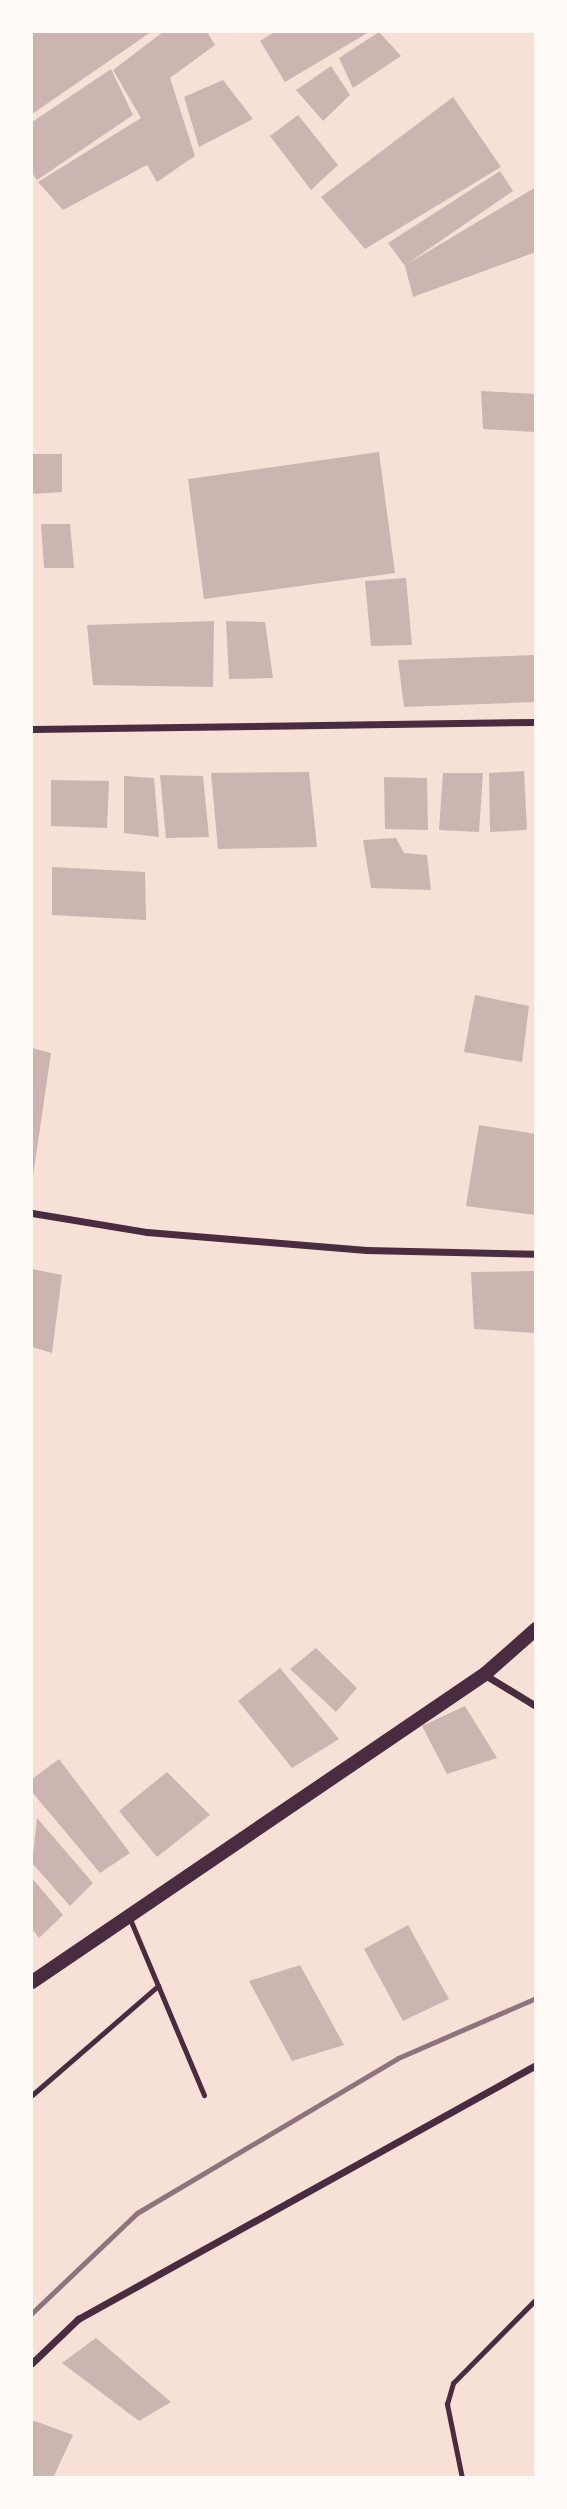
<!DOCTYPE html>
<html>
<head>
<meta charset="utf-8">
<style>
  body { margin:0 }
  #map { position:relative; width:567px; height:2509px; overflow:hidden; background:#f7e1d7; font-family:Manrope,sans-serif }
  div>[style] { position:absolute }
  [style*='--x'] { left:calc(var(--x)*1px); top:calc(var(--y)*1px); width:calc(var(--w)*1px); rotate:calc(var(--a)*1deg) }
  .building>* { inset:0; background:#ccb4b1 }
  .service>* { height:5px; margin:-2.5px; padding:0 2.5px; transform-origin:2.5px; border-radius:2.5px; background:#4a2c40 }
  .minor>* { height:7px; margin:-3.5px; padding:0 3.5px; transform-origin:3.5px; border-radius:3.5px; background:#4a2c40 }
  .secondary>* { height:14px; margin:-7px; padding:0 7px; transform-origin:7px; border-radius:7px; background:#4a2c40 }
  .rail>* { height:5px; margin:-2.5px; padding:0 2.5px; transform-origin:2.5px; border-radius:2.5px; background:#8f747c }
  span { translate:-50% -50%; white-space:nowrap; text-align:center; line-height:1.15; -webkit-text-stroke:5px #fffaf5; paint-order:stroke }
  .frame { position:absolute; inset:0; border:33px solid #fffaf5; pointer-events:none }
</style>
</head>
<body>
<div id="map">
  <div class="building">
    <i style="clip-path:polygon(32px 32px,151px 32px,32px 114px)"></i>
    <i style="clip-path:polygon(163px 32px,207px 32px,215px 45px,170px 78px,195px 156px,157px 182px,147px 165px,63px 210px,38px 182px,141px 118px,113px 70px)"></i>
    <i style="clip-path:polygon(274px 32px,369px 32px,285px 82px,260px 41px)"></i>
    <i style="clip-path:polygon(379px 32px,401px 56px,353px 88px,339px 58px)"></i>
    <i style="clip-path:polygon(331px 66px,350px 95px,323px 121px,296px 90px)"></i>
    <i style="clip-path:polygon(111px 69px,133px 115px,37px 180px,32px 173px,32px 122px)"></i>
    <i style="clip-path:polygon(223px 80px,253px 119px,199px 147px,184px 97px)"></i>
    <i style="clip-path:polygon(453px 97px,501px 167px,365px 249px,321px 197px)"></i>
    <i style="clip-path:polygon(298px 115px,338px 165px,311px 190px,270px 136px)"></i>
    <i style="clip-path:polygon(500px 171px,513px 191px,407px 264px,536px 187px,536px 252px,413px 297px,405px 266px,388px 243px)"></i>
    <i style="clip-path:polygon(481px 391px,536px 394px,536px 432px,483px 429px)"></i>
    <i style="clip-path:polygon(379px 452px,395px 573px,204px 599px,188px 479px)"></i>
    <i style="clip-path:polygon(32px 454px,62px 454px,62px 492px,32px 494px)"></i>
    <i style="clip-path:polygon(41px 524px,70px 524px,74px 568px,44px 568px)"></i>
    <i style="clip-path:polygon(406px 578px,412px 645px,371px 646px,365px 581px)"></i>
    <i style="clip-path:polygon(214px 621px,213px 687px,93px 685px,87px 625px)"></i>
    <i style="clip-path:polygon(226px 621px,265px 622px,273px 678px,229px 679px)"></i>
    <i style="clip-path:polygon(536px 655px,536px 702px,404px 707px,398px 660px)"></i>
    <i style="clip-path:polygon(524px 771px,527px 830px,490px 832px,489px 773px)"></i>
    <i style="clip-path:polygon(309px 772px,317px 847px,218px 849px,211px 773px)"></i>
    <i style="clip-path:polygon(443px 773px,483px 773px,479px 832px,439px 830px)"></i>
    <i style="clip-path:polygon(160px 775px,203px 776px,209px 837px,166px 838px)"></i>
    <i style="clip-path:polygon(124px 776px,154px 778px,159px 837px,124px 833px)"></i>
    <i style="clip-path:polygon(384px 777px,427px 778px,428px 830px,385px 829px)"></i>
    <i style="clip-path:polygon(51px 780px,109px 781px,107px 828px,51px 826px)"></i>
    <i style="clip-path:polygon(396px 838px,404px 853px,427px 855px,431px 890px,371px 888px,363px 840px)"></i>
    <i style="clip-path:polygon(52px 867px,145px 872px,146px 920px,52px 915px)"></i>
    <i style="clip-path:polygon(475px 995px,529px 1006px,522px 1062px,464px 1052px)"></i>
    <i style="clip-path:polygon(32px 1048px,51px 1053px,33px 1176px,32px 1176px)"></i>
    <i style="clip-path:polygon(479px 1125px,536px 1134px,536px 1215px,466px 1206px)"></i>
    <i style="clip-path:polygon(32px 1269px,62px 1275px,52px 1353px,32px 1347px)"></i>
    <i style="clip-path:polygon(536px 1271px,536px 1333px,474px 1329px,471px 1272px)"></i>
    <i style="clip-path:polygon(316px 1648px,357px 1688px,336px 1712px,290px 1669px)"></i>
    <i style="clip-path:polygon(280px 1668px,339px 1739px,292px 1768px,238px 1701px)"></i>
    <i style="clip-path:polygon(465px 1706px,497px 1758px,447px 1774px,422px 1726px)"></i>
    <i style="clip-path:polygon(59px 1759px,130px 1853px,100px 1873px,32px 1792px,32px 1779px)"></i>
    <i style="clip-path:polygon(167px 1772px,210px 1815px,157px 1857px,119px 1811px)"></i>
    <i style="clip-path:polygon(37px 1818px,93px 1883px,70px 1906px,32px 1863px)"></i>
    <i style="clip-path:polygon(32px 1878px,63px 1915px,39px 1938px,32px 1929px)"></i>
    <i style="clip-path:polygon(408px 1925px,449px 1999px,403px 2021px,364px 1949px)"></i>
    <i style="clip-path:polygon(300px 1965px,344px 2045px,292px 2061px,249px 1981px)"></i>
    <i style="clip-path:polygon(96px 2338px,171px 2402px,139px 2421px,62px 2363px)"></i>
    <i style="clip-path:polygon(32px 2420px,73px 2435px,53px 2478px,32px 2478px)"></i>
  </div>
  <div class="service">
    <i style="--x:130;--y:1919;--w:191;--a:67.2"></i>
    <i style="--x:32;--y:2095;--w:167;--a:-40.9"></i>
    <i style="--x:462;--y:2478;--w:76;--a:-101.5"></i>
    <i style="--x:447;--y:2404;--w:22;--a:-74"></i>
    <i style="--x:453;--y:2383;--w:118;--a:-45.3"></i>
  </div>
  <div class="minor">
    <i style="--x:32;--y:729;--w:504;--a:-0.8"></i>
    <i style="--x:32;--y:1213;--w:117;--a:9.4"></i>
    <i style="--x:147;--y:1232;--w:220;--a:4.7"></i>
    <i style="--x:366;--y:1250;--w:170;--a:1.3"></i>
    <i style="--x:485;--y:1675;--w:60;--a:31.3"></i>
    <i style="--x:32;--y:2363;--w:64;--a:-43.7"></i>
    <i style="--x:78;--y:2319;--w:524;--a:-29.01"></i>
  </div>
  <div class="secondary">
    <i style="--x:32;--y:1982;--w:548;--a:-34.21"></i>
    <i style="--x:485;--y:1674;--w:68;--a:-41.4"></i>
  </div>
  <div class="rail">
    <i style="--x:32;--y:2313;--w:145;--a:-43.6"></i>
    <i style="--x:137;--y:2213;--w:304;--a:-30.7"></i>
    <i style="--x:398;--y:2058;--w:150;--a:-23.5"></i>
  </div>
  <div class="frame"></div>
</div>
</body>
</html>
